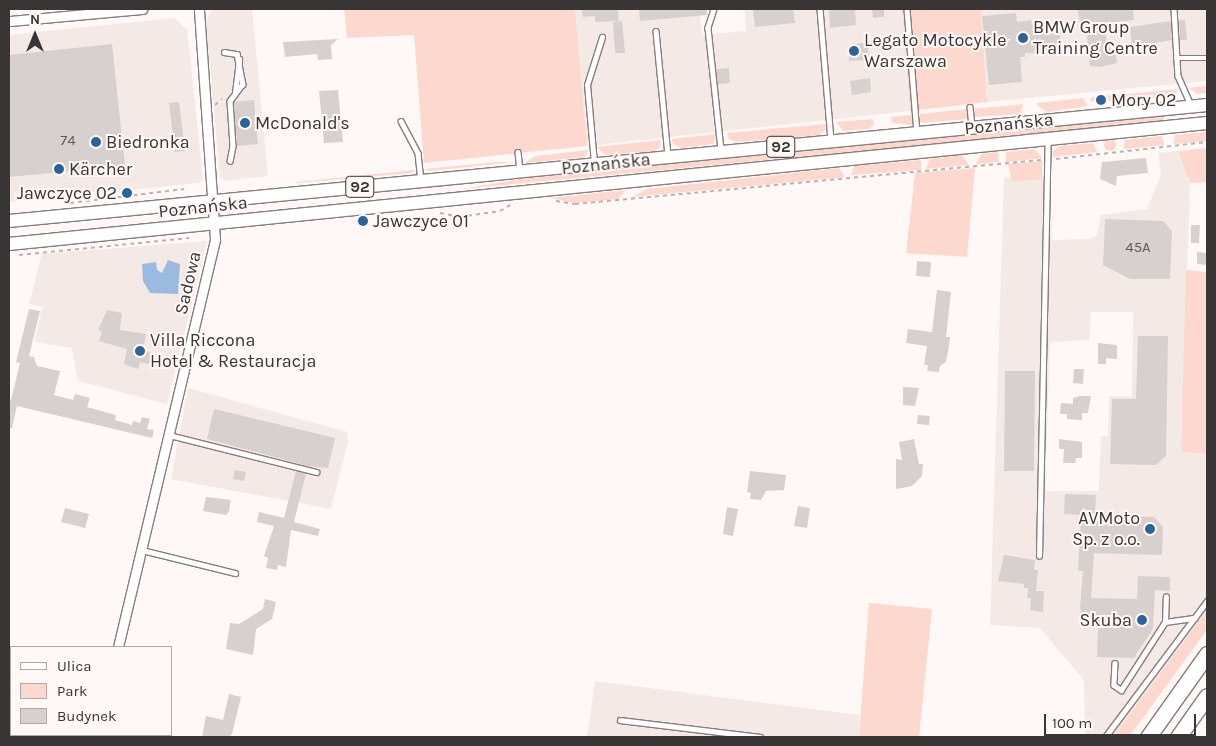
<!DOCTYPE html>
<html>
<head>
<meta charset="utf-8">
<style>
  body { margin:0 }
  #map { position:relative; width:1216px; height:746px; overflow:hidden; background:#fff8f6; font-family:Karla,sans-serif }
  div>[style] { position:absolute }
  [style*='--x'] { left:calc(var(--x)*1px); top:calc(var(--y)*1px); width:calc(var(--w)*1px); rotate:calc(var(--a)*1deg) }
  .built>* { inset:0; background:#f5e9e5 }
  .green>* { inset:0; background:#fdd8ce }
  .round { border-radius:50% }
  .water>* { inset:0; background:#9abbdf }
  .building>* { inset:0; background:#d8d0ce }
  .path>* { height:2px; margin-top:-1px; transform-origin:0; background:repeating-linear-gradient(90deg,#b8b3b1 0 4px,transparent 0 8px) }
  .roads { filter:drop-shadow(1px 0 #857e7c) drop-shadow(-1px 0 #857e7c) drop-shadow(0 1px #857e7c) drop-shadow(0 -1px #857e7c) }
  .lane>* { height:4.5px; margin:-2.25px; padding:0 2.25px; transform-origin:2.25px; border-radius:2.25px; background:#fff }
  .street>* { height:9px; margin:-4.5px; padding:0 4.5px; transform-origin:4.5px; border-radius:4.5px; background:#fff }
  .primary>* { height:12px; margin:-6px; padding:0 6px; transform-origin:6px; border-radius:6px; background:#fff }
  .highway>* { height:15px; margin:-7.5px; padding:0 7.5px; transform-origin:7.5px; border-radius:7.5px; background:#fff }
  .dots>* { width:14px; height:14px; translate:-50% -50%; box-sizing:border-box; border:2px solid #fff8f6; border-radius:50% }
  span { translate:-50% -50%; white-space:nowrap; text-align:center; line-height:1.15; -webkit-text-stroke:4px #fff8f6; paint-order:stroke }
  .number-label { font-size:15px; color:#605c5a }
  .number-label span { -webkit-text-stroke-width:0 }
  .shield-label span { padding:1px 4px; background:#fff8f6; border:1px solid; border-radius:4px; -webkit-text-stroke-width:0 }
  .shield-label { font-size:16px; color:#383534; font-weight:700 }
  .poi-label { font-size:18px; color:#383534 }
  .left { translate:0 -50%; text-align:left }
  .right { translate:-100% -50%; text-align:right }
  .street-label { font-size:18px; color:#383534 }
  .frame { position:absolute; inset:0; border:10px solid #383534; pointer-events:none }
  .legend { position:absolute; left:10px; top:646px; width:162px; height:90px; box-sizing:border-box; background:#fff8f6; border:1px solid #afaaa8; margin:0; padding:6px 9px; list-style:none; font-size:15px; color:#383534 }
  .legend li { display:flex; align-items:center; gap:10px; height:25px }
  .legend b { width:25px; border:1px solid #afaaa8 }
  .north { position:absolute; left:10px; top:10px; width:50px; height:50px; -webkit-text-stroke:4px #fff8f6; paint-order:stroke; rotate:0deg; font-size:14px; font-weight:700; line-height:20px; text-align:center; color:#383534 }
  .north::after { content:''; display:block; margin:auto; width:18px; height:22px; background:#383534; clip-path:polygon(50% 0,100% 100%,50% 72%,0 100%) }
  .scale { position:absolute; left:1044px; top:714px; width:152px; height:22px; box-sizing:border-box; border:2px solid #383534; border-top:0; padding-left:6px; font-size:15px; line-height:18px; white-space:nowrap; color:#383534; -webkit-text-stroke:4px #fff8f6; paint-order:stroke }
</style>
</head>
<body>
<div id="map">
  <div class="built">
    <i style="clip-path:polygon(212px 9px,252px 9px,268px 176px,224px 181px,220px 177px,206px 22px)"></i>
    <i style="clip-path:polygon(575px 9px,699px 9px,702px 35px,746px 31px,745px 9px,902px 9px,910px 111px,587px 146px)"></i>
    <i style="clip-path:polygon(981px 9px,1207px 9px,1207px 81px,987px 102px)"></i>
    <i style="clip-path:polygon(174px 18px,187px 29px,203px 179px,200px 183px,9px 202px,9px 35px)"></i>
    <i style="clip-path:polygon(evenodd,1178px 151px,1190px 183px,1181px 452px,1207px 454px,1207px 610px,1113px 737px,1085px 737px,1084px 680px,1040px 628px,990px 625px,1004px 177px,1050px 175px,1052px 240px,1089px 239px,1097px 235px,1101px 215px,1147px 209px,1161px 174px,1158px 153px,1178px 151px,1091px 312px,1133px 312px,1132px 397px,1109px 396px,1108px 436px,1101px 436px,1099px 491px,1045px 491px,1050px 342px,1089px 340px,1091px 312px)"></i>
    <i style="clip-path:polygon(207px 241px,167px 404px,78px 381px,72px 348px,35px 342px,42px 307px,29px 304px,42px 254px)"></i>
    <i style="clip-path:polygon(188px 388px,347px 432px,348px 442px,331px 509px,171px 479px)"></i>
    <i style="clip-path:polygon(595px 681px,859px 715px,859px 736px,871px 737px,587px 737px)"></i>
  </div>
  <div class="green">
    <i style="clip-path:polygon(344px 9px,575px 9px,587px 146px,424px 163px,414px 35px,347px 38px)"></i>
    <i style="clip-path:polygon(902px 9px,981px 9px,987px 102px,910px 111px)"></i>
    <i style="clip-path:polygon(1207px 86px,1207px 93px,1198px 94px,1189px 88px)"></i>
    <i style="clip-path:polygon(1178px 89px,1173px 96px,1117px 102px,1118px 95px)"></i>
    <i style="clip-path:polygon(1111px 95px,1111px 101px,1090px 101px,1092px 97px)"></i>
    <i style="clip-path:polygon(1083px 98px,1087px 106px,1047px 112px,1038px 106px,1037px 103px)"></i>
    <i style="clip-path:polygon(1023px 104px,1020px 114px,974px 117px,973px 109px)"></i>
    <i style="clip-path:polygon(967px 109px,967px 119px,922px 123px,920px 121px,920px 114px)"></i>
    <i style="clip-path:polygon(912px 115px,912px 125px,892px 123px,891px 117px)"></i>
    <i style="clip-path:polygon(1163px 116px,1164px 122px,462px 189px,520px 179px)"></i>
    <i style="clip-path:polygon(873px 119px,874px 124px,869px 129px,843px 131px,836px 122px)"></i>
    <i style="clip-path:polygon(826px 124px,825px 130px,819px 135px,736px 142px,729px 139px,727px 133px)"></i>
    <i style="clip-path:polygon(1207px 132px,1207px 141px,1173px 144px,1175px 135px)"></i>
    <i style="clip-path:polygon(717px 134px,713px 144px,681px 148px,673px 144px,672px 139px)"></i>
    <i style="clip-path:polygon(1162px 136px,1164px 145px,1123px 149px,1125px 140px)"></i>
    <i class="round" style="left:1104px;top:139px;width:12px;height:12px"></i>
    <i style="clip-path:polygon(661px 140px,659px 148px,655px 151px,605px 155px,597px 147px)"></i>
    <i style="clip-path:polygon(1093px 143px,1097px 152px,1053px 157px,1053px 151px,1060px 146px)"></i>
    <i style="clip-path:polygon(1207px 148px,1207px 182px,1190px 183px,1178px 151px)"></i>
    <i style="clip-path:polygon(1035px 149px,1042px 158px,1006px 162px,1006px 152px)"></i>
    <i style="clip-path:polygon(589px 150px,585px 157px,524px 163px,536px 156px)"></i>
    <i style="clip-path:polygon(998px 152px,999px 162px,976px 164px,981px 154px)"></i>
    <i style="clip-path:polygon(962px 155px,969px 165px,926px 169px,930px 159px)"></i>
    <i style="clip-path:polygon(921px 160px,921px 170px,851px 175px,854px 166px)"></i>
    <i style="clip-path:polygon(1042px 161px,1042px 179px,1012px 182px,1008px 164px)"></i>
    <i style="clip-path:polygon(497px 162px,514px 162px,429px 171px,424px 169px)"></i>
    <i style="clip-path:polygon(839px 168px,845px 177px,632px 197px,647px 189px)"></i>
    <i style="clip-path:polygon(975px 168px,967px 257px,906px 253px,915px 173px)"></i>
    <i style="clip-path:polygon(416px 170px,411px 173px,296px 183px,296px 182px)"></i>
    <i style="clip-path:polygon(626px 190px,618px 199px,575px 203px,550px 198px)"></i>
    <i style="clip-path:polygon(1186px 270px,1207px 272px,1207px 454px,1181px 452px)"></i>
    <i style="clip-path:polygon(869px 603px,932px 609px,919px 737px,859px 736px)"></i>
    <i style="clip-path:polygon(1207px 610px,1207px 630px,1129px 737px,1113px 737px)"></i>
  </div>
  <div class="water">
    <i style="clip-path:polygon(168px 260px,180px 264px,178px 294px,150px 293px,143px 281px,142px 264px,156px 262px,157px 270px,162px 273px)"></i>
  </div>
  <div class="building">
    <i style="clip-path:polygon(582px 9px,618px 9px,619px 21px,595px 22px,595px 16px,583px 17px)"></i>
    <i style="clip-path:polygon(639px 9px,707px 9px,707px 15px,640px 21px)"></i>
    <i style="clip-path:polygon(753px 9px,793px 9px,795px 23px,755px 27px)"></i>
    <i style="clip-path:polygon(829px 9px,855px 9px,856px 25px,830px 28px)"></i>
    <i style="clip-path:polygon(872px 9px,884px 9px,884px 17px,873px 18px)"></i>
    <i style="clip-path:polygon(1078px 9px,1133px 9px,1134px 20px,1105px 23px,1107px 48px,1115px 47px,1117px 63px,1101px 67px,1090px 66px,1086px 25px,1080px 25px)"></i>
    <i style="clip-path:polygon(1016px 13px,1017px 22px,1031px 20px,1032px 25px,1059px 23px,1062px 54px,1025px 53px,1025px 57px,1020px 57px,1022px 82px,989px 85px,982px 16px)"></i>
    <i style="clip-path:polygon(1179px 20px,1185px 20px,1187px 40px,1180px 40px)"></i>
    <i style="clip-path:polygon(622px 21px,625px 53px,615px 53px,613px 22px)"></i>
    <i style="clip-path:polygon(1171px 21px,1172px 40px,1132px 47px,1130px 27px)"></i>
    <i style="clip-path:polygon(338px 39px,331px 45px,332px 59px,318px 60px,317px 54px,285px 57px,283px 42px)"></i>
    <i style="clip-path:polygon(863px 43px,864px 47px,868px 46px,869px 60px,849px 61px,849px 53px,854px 53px,853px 44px)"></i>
    <i style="clip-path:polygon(112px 44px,125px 166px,9px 177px,9px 55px)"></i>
    <i style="clip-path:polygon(729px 68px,730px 83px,718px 84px,716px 69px)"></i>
    <i style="clip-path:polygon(870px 78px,871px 92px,852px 95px,850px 81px)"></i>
    <i style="clip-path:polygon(338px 90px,343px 142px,324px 143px,319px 91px)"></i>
    <i style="clip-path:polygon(254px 100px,258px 144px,237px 146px,234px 102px)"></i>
    <i style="clip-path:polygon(179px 102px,185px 151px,175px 152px,169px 103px)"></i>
    <i style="clip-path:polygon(1146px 158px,1148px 173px,1117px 176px,1116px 186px,1100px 179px,1102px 162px)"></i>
    <i style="clip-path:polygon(1105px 219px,1163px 221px,1172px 231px,1170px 279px,1130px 279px,1103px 265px)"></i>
    <i style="clip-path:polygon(1191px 225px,1200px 225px,1199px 243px,1191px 243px)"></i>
    <i style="clip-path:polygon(1197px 252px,1207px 253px,1207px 265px,1197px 264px)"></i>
    <i style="clip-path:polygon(917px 261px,931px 262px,930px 277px,916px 276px)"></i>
    <i style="clip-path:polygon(937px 290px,951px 292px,946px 337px,950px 337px,949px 346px,946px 362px,940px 366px,939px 372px,927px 371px,928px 365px,924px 365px,927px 346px,906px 343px,908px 329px,932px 332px)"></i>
    <i style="clip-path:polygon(29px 309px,40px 311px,29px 356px,34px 357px,37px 366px,60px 371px,54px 395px,73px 400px,75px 394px,90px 398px,87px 407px,116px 415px,115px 420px,132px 425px,133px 421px,140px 423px,142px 417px,150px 419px,147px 429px,154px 430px,152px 438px,17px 406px,12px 428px,9px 428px,9px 399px,11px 400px,20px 363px,16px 362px)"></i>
    <i style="clip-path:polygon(107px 310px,122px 313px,120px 330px,146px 334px,143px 350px,152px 353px,149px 364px,140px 362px,138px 369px,131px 367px,124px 364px,127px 349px,99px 341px,102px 331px,98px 330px)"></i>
    <i style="clip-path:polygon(1138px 336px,1168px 336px,1166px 456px,1156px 465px,1110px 464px,1112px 399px,1136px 399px)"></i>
    <i style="clip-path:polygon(1098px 343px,1117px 345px,1117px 359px,1106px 358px,1106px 364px,1098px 364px)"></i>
    <i style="clip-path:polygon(1074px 369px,1084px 369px,1083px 384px,1073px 383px)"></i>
    <i style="clip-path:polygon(1005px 371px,1035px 371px,1034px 471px,1004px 471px)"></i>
    <i style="clip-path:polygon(903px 387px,919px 388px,915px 406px,903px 405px)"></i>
    <i style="clip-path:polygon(1080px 396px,1091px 396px,1088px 413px,1082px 413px,1082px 420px,1067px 419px,1067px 414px,1060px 414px,1061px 403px,1073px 404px,1073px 398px)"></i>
    <i style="clip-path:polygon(214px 409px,335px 438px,328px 468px,308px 466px,207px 439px)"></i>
    <i style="clip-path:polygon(918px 415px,930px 416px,929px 425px,917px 424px)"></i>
    <i style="clip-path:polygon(914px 439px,919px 464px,923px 464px,922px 476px,912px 486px,896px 489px,896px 459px,902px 460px,899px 442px)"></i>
    <i style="clip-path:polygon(1059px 439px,1082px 442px,1082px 458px,1076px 458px,1075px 463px,1063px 463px,1064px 449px,1059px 449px)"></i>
    <i style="clip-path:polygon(235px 470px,246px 472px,244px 481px,233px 479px)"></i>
    <i style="clip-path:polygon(296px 471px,306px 474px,294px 522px,320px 529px,318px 536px,291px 530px,286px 567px,278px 565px,277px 570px,266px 568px,268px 558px,264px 556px,274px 526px,257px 522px,259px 512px,284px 518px)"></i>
    <i style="clip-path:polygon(750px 471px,786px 475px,784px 490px,766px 491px,761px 500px,750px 499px,751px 493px,747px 492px)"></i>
    <i style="clip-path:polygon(1065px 494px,1096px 495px,1095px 515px,1154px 517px,1163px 527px,1162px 555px,1094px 553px,1091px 598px,1137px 599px,1138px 576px,1170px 577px,1170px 591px,1155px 590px,1153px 629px,1134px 658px,1097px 657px,1098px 626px,1083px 625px,1080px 607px,1083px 571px,1078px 571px,1081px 515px,1064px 514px)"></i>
    <i style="clip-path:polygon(206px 497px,231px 500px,229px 511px,226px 515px,203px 511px)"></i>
    <i style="clip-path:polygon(798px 506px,810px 508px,807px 528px,794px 526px)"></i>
    <i style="clip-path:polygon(727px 507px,738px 509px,733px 536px,723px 534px)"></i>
    <i style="clip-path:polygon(65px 508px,89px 514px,85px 528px,61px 522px)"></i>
    <i style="clip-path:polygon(1004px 555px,1035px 560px,1034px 570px,1038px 570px,1036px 591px,1044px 591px,1043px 612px,1030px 610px,1031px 598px,1027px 598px,1028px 588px,1024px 588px,1024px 584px,998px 581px)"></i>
    <i style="clip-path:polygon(265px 599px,276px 602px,272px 619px,256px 629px,253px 655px,226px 649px,230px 623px,239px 624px,263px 609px)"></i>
    <i style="clip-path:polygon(229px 694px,241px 697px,232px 734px,229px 737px,202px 737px,206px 716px,223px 720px)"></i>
  </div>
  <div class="path">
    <i style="--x:215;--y:105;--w:9;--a:-41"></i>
    <i style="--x:1056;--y:159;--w:152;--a:-6.4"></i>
    <i style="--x:556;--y:201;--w:19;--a:9"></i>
    <i style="--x:575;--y:204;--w:468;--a:-5.4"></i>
    <i style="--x:70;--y:203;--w:115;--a:-7"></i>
    <i style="--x:440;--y:213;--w:20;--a:11"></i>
    <i style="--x:460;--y:217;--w:40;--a:-8.5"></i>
    <i style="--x:500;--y:211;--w:12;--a:-31"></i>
    <i style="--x:19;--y:255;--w:171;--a:-5.7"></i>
  </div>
  <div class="roads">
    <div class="lane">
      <i style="--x:714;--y:9;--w:20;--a:108"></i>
      <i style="--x:708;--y:28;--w:123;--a:83.9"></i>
      <i style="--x:820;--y:9;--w:130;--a:85.2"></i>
      <i style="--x:907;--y:9;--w:123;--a:85.4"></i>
      <i style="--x:1174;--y:9;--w:67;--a:86.6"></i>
      <i style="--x:1178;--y:76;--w:32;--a:66"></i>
      <i style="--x:656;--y:31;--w:126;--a:84.5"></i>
      <i style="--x:224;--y:52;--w:13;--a:9"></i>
      <i style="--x:237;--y:54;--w:31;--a:79"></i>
      <i style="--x:243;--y:84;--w:21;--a:127"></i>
      <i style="--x:230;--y:101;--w:45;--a:86.2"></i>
      <i style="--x:233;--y:146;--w:15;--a:101"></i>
      <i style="--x:1176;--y:58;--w:31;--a:0"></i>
      <i style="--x:235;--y:93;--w:34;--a:-83"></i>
      <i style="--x:970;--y:107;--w:19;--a:84"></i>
      <i style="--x:401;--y:121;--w:36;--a:62"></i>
      <i style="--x:418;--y:153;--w:27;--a:84"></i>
      <i style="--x:518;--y:152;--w:18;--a:84"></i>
      <i style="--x:594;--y:163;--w:78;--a:-95.1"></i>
      <i style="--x:587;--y:85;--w:50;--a:-72.6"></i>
      <i style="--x:169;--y:435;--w:152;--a:14.1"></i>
      <i style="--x:142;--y:550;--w:96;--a:13.9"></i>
      <i style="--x:1039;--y:556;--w:416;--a:-88.8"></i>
      <i style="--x:1165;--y:622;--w:25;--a:-88"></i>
      <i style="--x:1115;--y:663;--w:22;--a:93"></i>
      <i style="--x:1114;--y:685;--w:9;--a:36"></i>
      <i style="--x:1121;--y:690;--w:81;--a:-57.1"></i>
      <i style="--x:1165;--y:622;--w:30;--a:-8"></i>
      <i style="--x:620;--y:720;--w:141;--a:6.9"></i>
      <i style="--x:1105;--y:737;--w:170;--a:-53.1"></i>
    </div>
    <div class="street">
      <i style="--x:9;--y:21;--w:134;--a:-5.2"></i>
      <i style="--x:118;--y:647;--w:419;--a:-76.6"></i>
      <i style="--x:215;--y:239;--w:231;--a:-94"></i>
      <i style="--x:97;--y:737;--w:2;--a:-63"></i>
    </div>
    <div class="primary">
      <i style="--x:9;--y:221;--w:1204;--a:-5.53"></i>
      <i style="--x:9;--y:244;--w:1204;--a:-5.77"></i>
    </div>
    <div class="highway">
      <i style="--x:1148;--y:737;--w:102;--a:-54.6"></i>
      <i style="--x:1178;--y:737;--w:50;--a:-54.7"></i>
    </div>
  </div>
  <div class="dots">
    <i style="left:1023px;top:38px;background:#2a639b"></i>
    <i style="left:854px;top:51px;background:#2a639b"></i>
    <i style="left:1101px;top:100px;background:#2a639b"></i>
    <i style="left:245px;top:123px;background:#2a639b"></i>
    <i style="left:96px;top:142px;background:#2a639b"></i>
    <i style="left:59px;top:169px;background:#2a639b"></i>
    <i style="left:127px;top:193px;background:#2a639b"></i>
    <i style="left:363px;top:221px;background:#2a639b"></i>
    <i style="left:140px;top:351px;background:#2a639b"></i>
    <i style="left:1150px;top:529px;background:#2a639b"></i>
    <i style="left:1142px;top:620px;background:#2a639b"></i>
  </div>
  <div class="number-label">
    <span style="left:68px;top:141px">74</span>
    <span style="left:1138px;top:248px">45A</span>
  </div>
  <div class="shield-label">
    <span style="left:781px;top:147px">92</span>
    <span style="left:360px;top:187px">92</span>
  </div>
  <div class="poi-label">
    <span class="left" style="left:1033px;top:38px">BMW Group<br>Training Centre</span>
    <span class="left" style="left:864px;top:51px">Legato Motocykle<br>Warszawa</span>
    <span class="left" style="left:1111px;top:100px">Mory 02</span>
    <span class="left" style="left:255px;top:123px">McDonald's</span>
    <span class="left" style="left:106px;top:142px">Biedronka</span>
    <span class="left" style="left:69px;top:169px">Kärcher</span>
    <span class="right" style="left:117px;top:193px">Jawczyce 02</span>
    <span class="left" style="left:373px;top:221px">Jawczyce 01</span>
    <span class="left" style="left:150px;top:351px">Villa Riccona<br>Hotel &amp; Restauracja</span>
    <span class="right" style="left:1140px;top:529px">AVMoto<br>Sp. z o.o.</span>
    <span class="right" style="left:1132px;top:620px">Skuba</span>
  </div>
  <div class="street-label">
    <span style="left:1009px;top:124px;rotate:-6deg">Poznańska</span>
    <span style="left:606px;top:164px;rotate:-6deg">Poznańska</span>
    <span style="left:203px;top:207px;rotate:-6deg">Poznańska</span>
    <span style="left:188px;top:283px;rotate:-77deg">Sadowa</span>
  </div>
  <div class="frame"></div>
  <ul class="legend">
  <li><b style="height:6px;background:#fff"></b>Ulica</li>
  <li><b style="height:14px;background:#fdd8ce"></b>Park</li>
  <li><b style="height:14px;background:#d8d0ce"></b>Budynek</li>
  </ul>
  <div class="north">N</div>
  <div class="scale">100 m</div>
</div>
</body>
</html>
